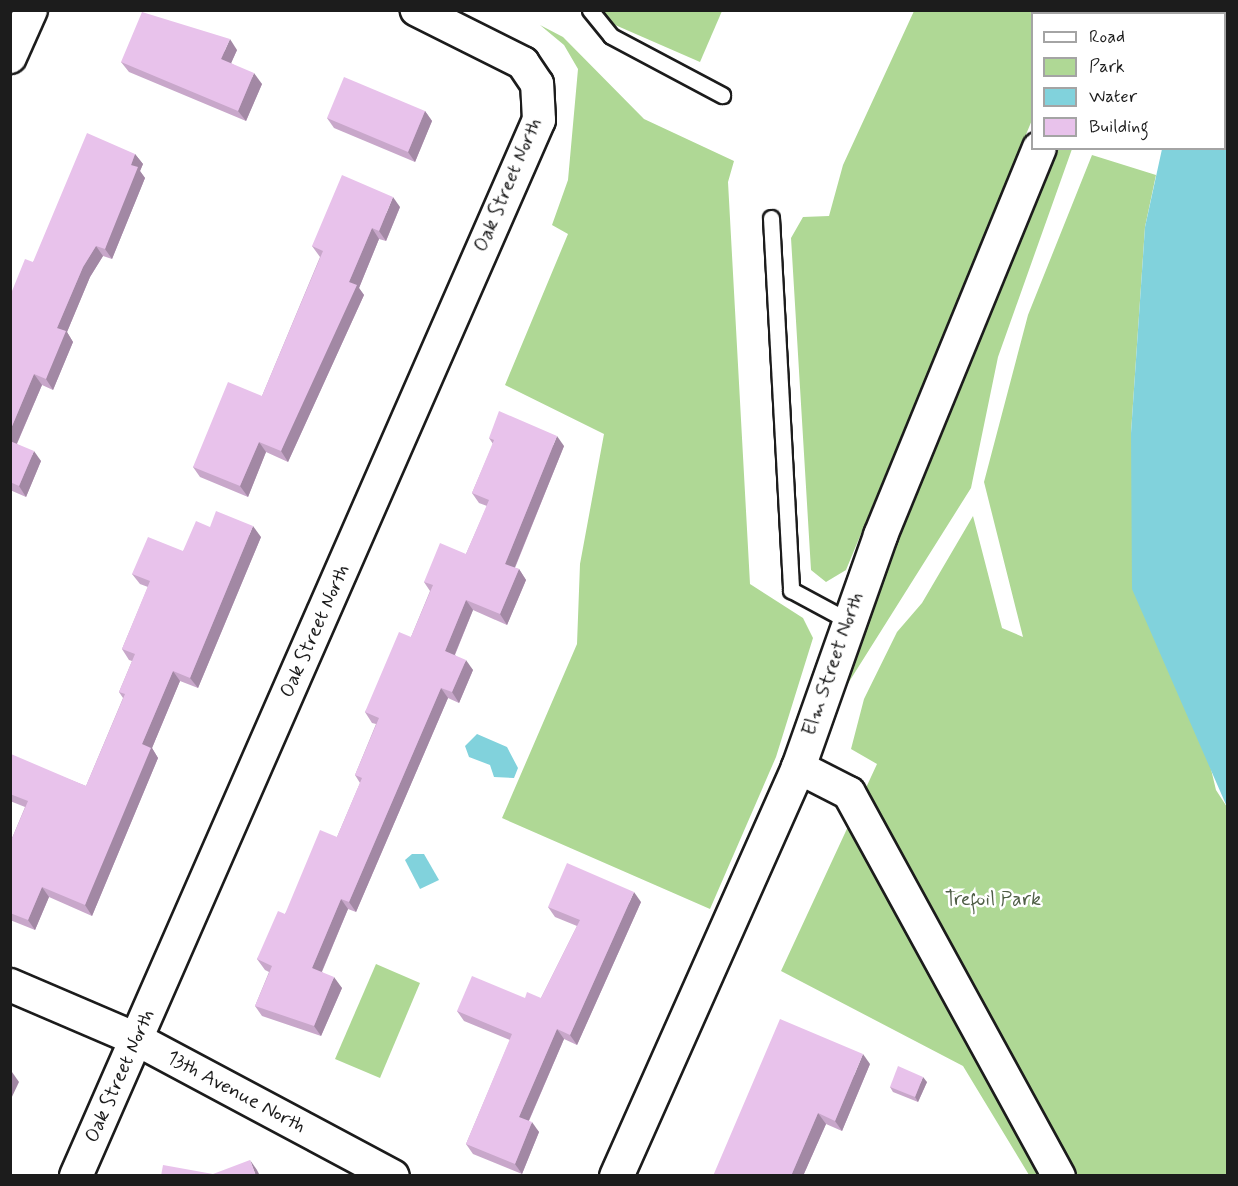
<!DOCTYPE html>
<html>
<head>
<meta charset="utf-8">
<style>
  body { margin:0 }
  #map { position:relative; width:1238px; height:1186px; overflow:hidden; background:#fff; font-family:Mynerve,sans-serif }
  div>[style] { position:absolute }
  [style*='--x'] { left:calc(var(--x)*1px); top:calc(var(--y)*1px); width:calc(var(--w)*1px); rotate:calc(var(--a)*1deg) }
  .green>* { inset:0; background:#afd895 }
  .water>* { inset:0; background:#81d2dc }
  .roads { filter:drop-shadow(2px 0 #1c1c1c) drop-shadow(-2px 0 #1c1c1c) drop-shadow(0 2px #1c1c1c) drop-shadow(0 -2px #1c1c1c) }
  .service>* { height:15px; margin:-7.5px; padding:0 7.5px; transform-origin:7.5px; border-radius:7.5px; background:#fff }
  .minor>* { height:32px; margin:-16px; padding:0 16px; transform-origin:16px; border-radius:16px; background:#fff }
  .tertiary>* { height:33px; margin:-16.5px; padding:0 16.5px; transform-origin:16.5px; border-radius:16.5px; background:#fff }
  .wall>* { inset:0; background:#c8a7ca }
  .shaded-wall>* { inset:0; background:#a288a4 }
  .building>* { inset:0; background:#e8c2eb }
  span { translate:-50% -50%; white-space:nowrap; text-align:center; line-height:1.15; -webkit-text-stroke:5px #fff; paint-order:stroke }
  .street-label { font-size:20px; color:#1c1c1c }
  .park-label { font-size:20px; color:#4f5e46 }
  .frame { position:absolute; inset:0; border:12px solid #1c1c1c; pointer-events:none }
  .legend { position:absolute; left:1031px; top:12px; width:195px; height:138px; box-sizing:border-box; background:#fff; border:2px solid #a4a4a4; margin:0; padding:8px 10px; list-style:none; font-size:18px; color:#1c1c1c }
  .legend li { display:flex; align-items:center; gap:12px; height:30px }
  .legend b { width:30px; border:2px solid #a4a4a4 }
</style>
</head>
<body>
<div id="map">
  <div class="green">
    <i style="clip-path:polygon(583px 11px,722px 11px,700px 62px)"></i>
    <i style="clip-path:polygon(914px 11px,1078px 11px,1032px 14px,1032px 120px,846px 570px,826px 582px,811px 570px,791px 238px,803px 217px,829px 216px,843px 165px)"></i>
    <i style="clip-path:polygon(540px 25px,563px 37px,644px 119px,734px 161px,728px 182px,750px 584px,803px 618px,813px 638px,776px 757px,710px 909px,502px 818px,577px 644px,580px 564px,604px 434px,505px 385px,568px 234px,552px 225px,568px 180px,578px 69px,564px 45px)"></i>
    <i style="clip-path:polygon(1055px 149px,1072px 149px,998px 357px,971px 488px,842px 693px,887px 562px)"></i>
    <i style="clip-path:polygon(1092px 155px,1156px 175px,1145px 227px,1131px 433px,1216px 790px,1227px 807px,1227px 1175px,1029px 1175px,963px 1066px,781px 971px,877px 764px,851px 749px,864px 699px,897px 632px,922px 603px,973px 516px,1002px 628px,1023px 637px,984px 482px,1028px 315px)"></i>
    <i style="clip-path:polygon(376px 964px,420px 983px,380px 1078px,335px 1059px)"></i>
  </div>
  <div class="water">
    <i style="clip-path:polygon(1213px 11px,1228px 11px,1227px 807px,1132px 589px,1131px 433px,1145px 227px,1162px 149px,1224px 148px,1224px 14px)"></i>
    <i style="clip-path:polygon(477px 734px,507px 747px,518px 768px,514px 778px,494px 777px,490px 765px,469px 757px,465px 746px)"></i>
    <i style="clip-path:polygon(412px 854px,424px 854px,439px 880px,420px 889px,405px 860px)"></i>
  </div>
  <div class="roads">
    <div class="service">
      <i style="--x:590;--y:10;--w:33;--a:51"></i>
      <i style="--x:611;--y:36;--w:126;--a:28"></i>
      <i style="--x:771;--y:218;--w:373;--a:86.9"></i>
      <i style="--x:791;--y:590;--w:64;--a:28.2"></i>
    </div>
    <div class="minor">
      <i style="--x:10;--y:57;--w:51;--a:-65.9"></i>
      <i style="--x:798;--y:767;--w:57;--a:27"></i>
      <i style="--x:849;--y:793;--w:437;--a:61.3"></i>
      <i style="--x:10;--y:985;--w:137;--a:23.2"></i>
      <i style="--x:136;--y:1039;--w:291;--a:28.1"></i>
      <i style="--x:76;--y:1176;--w:1153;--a:-66.33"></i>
      <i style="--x:539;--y:120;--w:36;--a:-93"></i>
      <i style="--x:537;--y:84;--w:25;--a:-124"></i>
      <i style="--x:523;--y:63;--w:119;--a:-153.4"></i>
    </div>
    <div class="tertiary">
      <i style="--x:1094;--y:14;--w:4;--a:-76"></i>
      <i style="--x:616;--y:1176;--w:448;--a:-66"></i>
      <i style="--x:798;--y:767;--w:246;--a:-70.5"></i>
      <i style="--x:880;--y:535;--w:418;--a:-67.7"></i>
    </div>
  </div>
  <div class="wall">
    <i style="clip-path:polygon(237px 50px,231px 63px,262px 84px,246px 121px,129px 72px,121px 62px)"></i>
    <i style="clip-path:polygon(425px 111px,432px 121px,415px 162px,334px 128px,327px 118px)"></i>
    <i style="clip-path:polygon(135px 154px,143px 164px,140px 171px,145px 178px,112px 259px,103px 256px,90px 277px,67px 332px,73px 342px,53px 390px,42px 385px,17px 444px,41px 461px,26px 497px,10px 490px,10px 296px,33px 262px)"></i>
    <i style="clip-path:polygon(400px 207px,386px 241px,379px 239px,359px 288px,364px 295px,288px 462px,266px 452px,248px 497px,200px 477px,193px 467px,262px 396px,320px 257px,312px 246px)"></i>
    <i style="clip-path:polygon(489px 438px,564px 446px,515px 568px,519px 569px,526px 580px,507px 625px,473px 610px,455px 655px,473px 670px,459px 703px,448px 698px,356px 912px,348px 909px,322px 972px,342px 988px,321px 1036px,262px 1016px,255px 1006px,269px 972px,265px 970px,257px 959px,285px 914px,337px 837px,360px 783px,355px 775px,376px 724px,372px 723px,365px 712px,411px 637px,430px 591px,424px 582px,466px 554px,487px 506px,479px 503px,472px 493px,493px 444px)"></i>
    <i style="clip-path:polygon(210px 527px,261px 537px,198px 688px,180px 681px,152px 748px,158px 758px,92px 916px,49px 897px,35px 930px,10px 920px,10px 843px,25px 807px,10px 801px,10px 756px,86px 786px,123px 698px,119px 692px,132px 661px,129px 660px,122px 649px,148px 587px,140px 584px,132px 574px,183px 551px)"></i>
    <i style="clip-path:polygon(641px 902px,577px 1045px,564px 1039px,529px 1121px,539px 1132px,522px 1174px,473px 1154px,466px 1144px,510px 1040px,464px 1021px,457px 1011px,541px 998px,577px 926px,555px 917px,548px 907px)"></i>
    <i style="clip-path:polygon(870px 1064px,842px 1131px,826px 1124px,803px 1176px,713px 1176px)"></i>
    <i style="clip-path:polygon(927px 1082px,918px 1102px,893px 1092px,890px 1087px)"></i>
  </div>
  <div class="shaded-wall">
    <i style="clip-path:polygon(230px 39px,237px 50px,228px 70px,221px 59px)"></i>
    <i style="clip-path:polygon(254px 73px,262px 84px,246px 121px,238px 111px)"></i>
    <i style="clip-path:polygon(425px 111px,432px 121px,415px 162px,408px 152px)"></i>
    <i style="clip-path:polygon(135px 154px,143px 164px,140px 171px,145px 178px,112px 259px,105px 249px,131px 165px)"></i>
    <i style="clip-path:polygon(393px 197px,400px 207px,386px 241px,379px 231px)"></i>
    <i style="clip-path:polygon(372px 228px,379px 239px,359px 288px,364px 295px,288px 462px,281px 451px,349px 282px)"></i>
    <i style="clip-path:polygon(96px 246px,103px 256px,90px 277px,67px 332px,73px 342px,53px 390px,46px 379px,57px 328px,83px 267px)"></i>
    <i style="clip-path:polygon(34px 374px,42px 385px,14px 450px,10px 445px,10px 431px)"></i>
    <i style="clip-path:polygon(557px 436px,564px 446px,512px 574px,505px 564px)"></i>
    <i style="clip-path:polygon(259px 442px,266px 452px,248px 497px,240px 486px)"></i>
    <i style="clip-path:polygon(34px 451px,41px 461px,26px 497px,19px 486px)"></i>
    <i style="clip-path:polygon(253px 526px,261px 537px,198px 688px,190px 678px)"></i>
    <i style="clip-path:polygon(519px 569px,526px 580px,507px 625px,500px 614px)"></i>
    <i style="clip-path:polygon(466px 600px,473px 610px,452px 661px,445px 651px)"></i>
    <i style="clip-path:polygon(466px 660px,473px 670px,459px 703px,452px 692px)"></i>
    <i style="clip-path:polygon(173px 671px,180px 681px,152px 748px,158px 758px,92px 916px,85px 905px,142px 744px)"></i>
    <i style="clip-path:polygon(441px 688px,448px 698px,356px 912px,349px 902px)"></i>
    <i style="clip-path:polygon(42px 887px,49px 897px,35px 930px,28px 920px)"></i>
    <i style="clip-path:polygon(634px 892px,641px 902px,577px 1045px,570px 1035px)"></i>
    <i style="clip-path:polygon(341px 899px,348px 909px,319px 978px,312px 968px)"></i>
    <i style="clip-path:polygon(334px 977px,342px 988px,321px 1036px,314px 1026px)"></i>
    <i style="clip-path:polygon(557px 1029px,564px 1039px,526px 1127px,519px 1117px)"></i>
    <i style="clip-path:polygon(863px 1054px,870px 1064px,842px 1131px,835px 1121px)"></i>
    <i style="clip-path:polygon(12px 1072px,19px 1082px,10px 1101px,10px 1076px)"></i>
    <i style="clip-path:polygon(923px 1077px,927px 1082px,918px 1102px,915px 1097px)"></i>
    <i style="clip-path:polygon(818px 1113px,826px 1124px,803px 1176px,791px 1176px)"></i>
    <i style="clip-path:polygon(532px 1122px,539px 1132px,522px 1174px,515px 1164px)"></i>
    <i style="clip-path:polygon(250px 1160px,257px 1170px,260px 1176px,256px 1176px)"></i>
  </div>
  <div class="building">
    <i style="clip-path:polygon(142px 12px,230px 39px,221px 59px,254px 73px,238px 111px,121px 62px)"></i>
    <i style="clip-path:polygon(344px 77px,425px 111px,408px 152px,327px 118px)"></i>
    <i style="clip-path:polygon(87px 133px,135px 154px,131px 165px,138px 167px,105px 249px,96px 246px,83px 267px,57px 328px,66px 331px,46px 379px,34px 374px,10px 431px,10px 296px,25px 259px,33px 262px)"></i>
    <i style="clip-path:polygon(342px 175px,393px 197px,379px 231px,372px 228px,349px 282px,357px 285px,281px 451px,259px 442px,240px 486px,193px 467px,228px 382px,262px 396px,323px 251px,312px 246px)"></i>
    <i style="clip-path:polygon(499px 411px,557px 436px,505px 564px,519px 569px,500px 614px,466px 600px,445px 651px,466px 660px,452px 692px,441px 688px,349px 902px,341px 899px,312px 968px,334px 977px,314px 1026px,255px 1006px,272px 966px,257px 959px,278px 911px,285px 914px,320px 830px,337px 837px,362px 778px,355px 775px,379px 718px,365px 712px,399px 632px,411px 637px,433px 585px,424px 582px,440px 543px,466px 554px,489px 500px,472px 493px,494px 440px,489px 438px)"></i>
    <i style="clip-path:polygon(10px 441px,34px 451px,19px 486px,10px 482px)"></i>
    <i style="clip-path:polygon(216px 511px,253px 526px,190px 678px,173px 671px,142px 744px,151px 748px,85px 905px,42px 887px,28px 920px,10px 913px,10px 843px,28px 801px,10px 794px,10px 756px,11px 754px,86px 786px,125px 694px,119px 692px,135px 654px,122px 649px,150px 581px,132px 574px,148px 537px,183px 551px,196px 521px,210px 527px)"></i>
    <i style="clip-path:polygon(567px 863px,634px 892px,570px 1035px,557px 1029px,519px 1117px,532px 1122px,515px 1164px,466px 1144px,512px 1034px,457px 1011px,472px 976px,525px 998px,527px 992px,541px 998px,580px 920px,548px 907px)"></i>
    <i style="clip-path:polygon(780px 1019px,863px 1054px,835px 1121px,818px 1113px,791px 1176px,713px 1176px)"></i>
    <i style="clip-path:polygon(898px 1066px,923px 1077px,915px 1097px,890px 1087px)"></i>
    <i style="clip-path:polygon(250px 1160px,256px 1176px,161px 1176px,163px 1165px,213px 1174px)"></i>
  </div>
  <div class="street-label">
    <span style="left:508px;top:185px;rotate:-67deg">Oak Street North</span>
    <span style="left:315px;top:631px;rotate:-66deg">Oak Street North</span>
    <span style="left:833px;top:664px;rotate:-71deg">Elm Street North</span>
    <span style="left:120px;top:1076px;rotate:-66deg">Oak Street North</span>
    <span style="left:236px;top:1092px;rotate:28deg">13th Avenue North</span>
  </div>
  <div class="park-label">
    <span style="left:993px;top:899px">Trefoil Park</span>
  </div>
  <div class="frame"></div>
  <ul class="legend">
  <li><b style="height:8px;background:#fff"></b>Road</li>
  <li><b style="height:16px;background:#afd895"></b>Park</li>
  <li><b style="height:16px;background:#81d2dc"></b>Water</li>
  <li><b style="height:16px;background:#e8c2eb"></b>Building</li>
  </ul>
</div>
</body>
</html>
